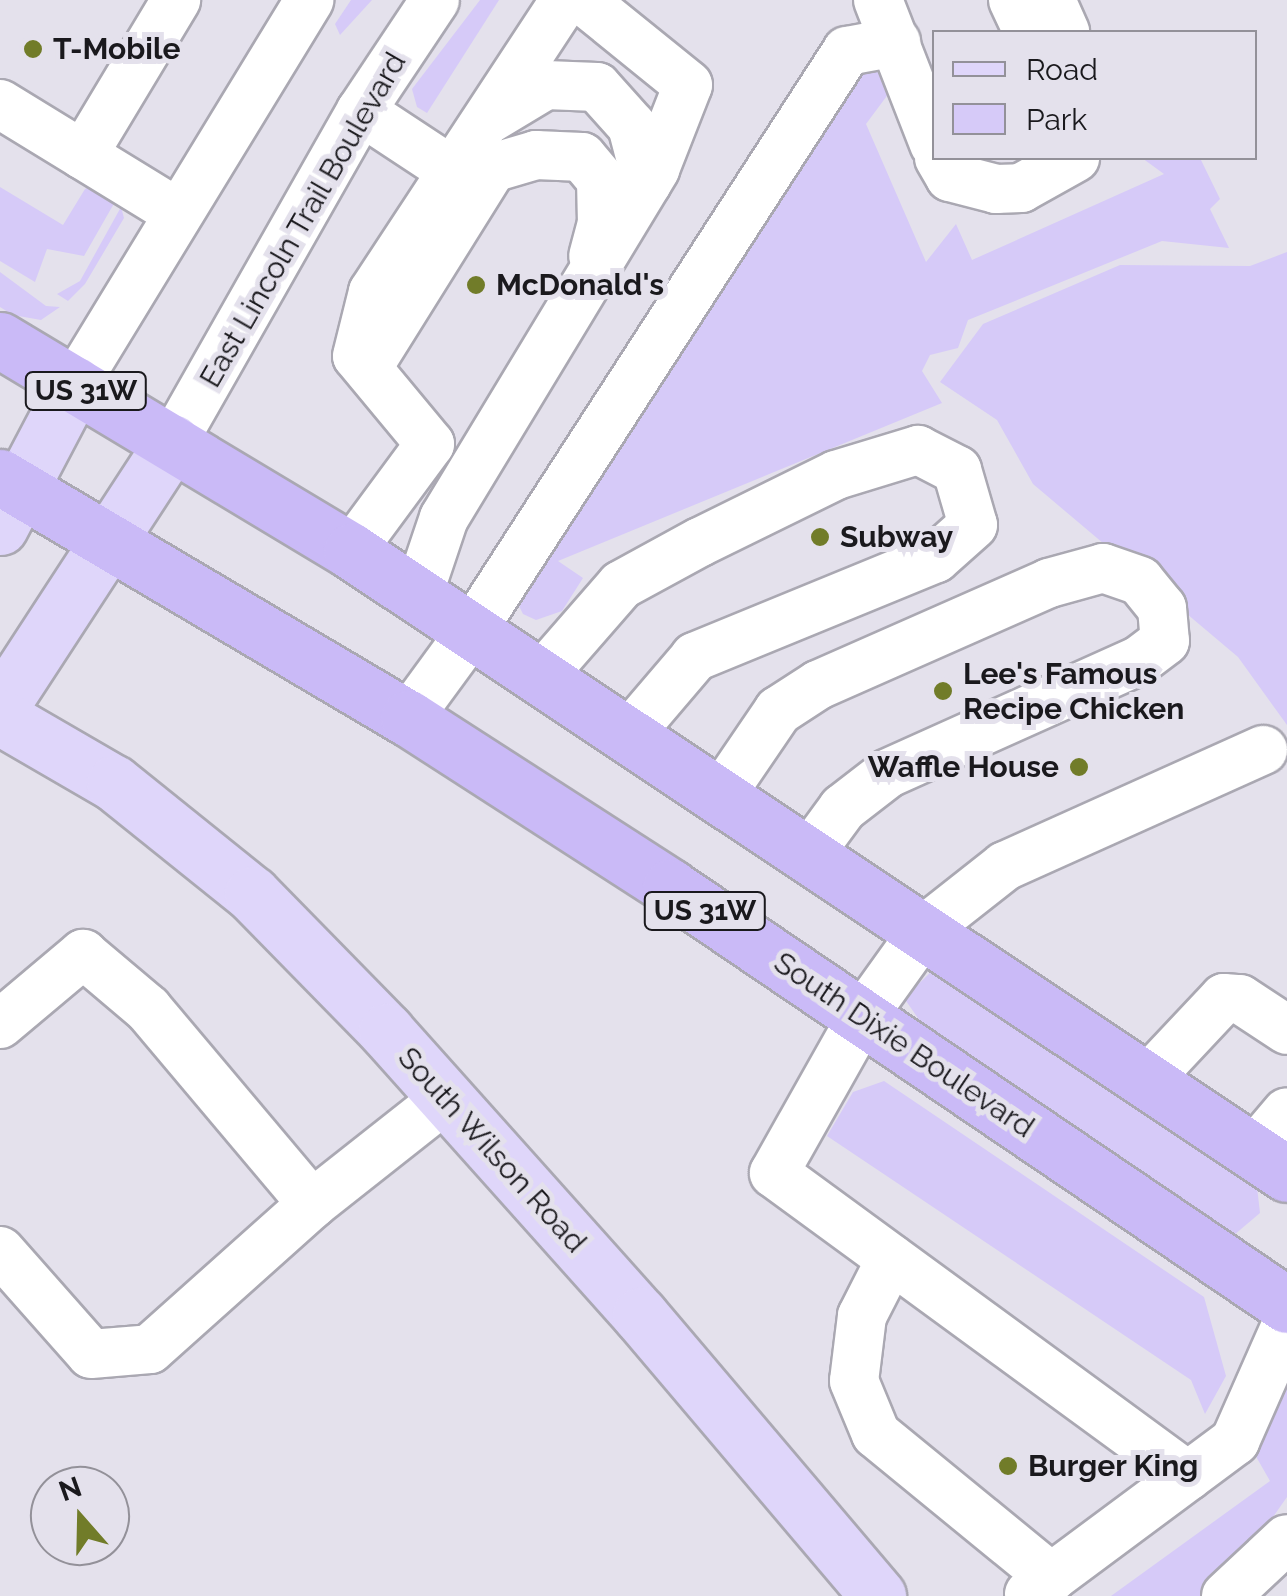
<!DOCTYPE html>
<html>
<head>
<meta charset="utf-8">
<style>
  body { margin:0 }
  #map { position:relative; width:1287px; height:1596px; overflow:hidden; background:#e4e1ec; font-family:Raleway,sans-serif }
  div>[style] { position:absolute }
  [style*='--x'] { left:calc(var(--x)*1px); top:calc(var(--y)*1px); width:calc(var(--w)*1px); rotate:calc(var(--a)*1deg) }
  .green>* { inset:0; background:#d6caf8 }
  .roads { filter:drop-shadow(2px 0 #aaa8b2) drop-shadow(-2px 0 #aaa8b2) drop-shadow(0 2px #aaa8b2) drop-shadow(0 -2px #aaa8b2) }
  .minor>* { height:48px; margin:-24px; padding:0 24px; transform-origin:24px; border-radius:24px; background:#fff }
  .major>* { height:55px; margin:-27.5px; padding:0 27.5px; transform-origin:27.5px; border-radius:27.5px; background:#dfd6fa }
  .highway>* { height:55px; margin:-27.5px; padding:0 27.5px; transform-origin:27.5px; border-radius:27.5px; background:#cabaf7 }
  .dots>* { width:28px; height:28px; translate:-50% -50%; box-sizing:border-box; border:5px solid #e4e1ec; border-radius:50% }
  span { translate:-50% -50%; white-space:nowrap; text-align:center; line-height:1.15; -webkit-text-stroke:10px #e4e1ec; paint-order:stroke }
  .shield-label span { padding:2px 8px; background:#e4e1ec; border:2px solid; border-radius:8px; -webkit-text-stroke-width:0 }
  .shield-label { font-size:28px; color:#1a191d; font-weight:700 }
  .poi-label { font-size:30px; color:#1a191d; font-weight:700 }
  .left { translate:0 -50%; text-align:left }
  .right { translate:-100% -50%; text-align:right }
  .street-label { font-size:30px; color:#1a191d }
  .legend { position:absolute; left:932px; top:30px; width:325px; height:130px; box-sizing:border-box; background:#e4e1ec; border:2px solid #939199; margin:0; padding:12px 18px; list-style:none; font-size:30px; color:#1a191d }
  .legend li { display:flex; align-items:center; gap:20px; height:50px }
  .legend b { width:50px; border:2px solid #939199 }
  .north { position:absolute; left:30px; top:1466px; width:100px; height:100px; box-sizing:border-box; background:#e4e1ec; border:2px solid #939199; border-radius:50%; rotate:340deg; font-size:28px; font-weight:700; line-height:40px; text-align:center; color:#1a191d }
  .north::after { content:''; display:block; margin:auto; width:35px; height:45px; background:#717c29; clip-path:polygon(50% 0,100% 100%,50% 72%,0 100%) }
</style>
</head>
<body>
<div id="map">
  <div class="green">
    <i style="clip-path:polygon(351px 0,372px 0,340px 35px,335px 24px)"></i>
    <i style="clip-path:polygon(480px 0,499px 0,427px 113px,417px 107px,412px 89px)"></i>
    <i style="clip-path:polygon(874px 68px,892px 89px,866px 124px,926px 262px,956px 224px,972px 260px,1164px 174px,1142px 158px,1200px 158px,1220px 199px,1210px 209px,1229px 248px,1162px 241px,968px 320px,958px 348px,930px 355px,922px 371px,942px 403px,558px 561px,583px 578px,562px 611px,536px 620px,523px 614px,515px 598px,839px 76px)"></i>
    <i style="clip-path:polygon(94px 185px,116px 200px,84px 256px,47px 249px,35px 282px,0 261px,0 187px,63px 225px,85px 189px)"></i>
    <i style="clip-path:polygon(121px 207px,124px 218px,85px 284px,68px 301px,57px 294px,80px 281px)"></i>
    <i style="clip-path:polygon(1287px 252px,1287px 725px,1238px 657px,1033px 484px,997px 420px,940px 382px,983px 324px,1120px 265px,1250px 266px)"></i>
    <i style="clip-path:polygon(0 272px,46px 306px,60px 307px,41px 320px,13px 315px,0 307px)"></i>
    <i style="clip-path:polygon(932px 971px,1257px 1187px,1260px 1213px,1234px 1235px,1221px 1228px,922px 1024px,904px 998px)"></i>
    <i style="clip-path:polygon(884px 1081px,1204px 1297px,1226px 1376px,1205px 1414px,1191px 1380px,827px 1136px,853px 1092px)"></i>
    <i style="clip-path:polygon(1287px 1383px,1287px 1497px,1238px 1567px,1214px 1596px,1111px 1596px,1270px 1481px,1254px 1453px,1271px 1402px)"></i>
  </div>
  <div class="roads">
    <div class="minor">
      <i style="--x:878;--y:0;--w:155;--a:68.7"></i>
      <i style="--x:1013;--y:0;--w:35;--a:65"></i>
      <i style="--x:1051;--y:0;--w:35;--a:66"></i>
      <i style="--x:0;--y:104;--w:206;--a:31.5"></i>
      <i style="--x:361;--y:111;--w:105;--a:33.4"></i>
      <i style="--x:491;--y:118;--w:64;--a:-31"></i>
      <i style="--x:546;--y:85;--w:51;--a:2.2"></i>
      <i style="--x:597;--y:87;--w:52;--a:48.1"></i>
      <i style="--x:632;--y:126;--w:59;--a:75.3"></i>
      <i style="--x:83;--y:155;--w:181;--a:-59"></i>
      <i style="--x:939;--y:158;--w:22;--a:60"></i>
      <i style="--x:950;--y:177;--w:48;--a:14.6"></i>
      <i style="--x:996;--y:189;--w:25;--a:-2"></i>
      <i style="--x:1021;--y:188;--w:62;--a:-29.1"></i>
      <i style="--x:371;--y:362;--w:229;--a:-58"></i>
      <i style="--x:492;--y:168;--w:46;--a:-16.5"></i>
      <i style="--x:536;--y:155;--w:46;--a:2.5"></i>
      <i style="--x:582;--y:157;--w:30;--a:50"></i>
      <i style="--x:601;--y:180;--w:43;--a:88.7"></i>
      <i style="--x:602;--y:223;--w:34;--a:105"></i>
      <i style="--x:75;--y:384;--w:450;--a:-58.6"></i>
      <i style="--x:173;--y:442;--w:381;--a:-60.4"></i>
      <i style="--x:361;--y:111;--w:133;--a:-56.3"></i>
      <i style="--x:351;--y:551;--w:133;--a:-53.6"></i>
      <i style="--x:430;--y:444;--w:114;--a:-129.7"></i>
      <i style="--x:357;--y:356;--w:66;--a:-76"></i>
      <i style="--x:373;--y:292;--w:349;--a:-56.7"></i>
      <i style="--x:417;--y:598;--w:84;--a:-71.4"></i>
      <i style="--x:444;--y:518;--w:408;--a:-58.8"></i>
      <i style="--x:655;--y:169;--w:90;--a:-68.6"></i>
      <i style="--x:688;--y:85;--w:135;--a:-141"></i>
      <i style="--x:540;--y:678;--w:123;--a:-48.9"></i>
      <i style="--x:621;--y:585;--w:90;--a:-28.6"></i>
      <i style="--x:700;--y:542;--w:152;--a:-26.2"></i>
      <i style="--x:836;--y:475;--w:86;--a:-17"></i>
      <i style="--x:918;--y:450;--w:44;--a:27.1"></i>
      <i style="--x:957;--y:470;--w:57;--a:73.8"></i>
      <i style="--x:973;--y:525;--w:50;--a:138.3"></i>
      <i style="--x:936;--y:558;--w:261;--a:157.7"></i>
      <i style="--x:695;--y:657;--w:100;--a:130.5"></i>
      <i style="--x:408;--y:718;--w:107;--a:-53.8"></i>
      <i style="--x:471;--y:632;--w:692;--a:-57.09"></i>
      <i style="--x:847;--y:51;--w:50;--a:-10.4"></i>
      <i style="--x:721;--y:795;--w:102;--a:-55.8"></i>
      <i style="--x:778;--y:711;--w:48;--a:-33"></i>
      <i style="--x:818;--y:685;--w:253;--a:-23.8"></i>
      <i style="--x:1049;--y:583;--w:56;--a:-15.5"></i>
      <i style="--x:1103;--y:568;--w:39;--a:19"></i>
      <i style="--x:1140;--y:581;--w:35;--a:51"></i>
      <i style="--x:1162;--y:608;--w:33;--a:85"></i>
      <i style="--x:1165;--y:641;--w:34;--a:143"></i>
      <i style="--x:1138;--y:661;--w:275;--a:155.8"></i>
      <i style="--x:887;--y:774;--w:56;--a:142.3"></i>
      <i style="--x:843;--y:808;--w:56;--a:126.3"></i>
      <i style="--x:0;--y:1024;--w:109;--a:-40.1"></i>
      <i style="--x:83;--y:954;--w:85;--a:40.2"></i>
      <i style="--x:148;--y:1009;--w:255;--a:49.9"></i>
      <i style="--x:1148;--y:1079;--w:111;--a:-46.8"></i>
      <i style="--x:1224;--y:998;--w:16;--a:4"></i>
      <i style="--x:1240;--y:999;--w:56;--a:33.4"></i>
      <i style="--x:1253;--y:1152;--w:52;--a:-49.6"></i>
      <i style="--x:0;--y:1251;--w:137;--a:48.5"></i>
      <i style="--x:91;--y:1354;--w:59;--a:-4.8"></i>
      <i style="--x:150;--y:1349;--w:217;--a:-41.8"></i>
      <i style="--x:312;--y:1204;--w:169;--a:-38.3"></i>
      <i style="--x:891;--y:1259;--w:64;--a:117"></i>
      <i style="--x:862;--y:1316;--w:65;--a:97"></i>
      <i style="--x:854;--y:1381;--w:57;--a:67.5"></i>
      <i style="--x:876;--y:1434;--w:227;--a:39.3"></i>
      <i style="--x:1188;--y:1476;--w:513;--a:-143.8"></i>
      <i style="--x:774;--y:1173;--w:179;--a:-60.6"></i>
      <i style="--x:862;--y:1017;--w:108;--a:-54.4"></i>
      <i style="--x:925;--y:929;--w:102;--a:-38.2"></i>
      <i style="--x:1005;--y:866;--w:283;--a:-24.2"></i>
      <i style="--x:1029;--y:1594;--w:257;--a:-36.6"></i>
      <i style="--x:1235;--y:1441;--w:129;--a:-66.2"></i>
      <i style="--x:1226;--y:1596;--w:83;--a:-43.1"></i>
    </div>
    <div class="major">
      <i style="--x:0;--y:527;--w:161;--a:-62.3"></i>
      <i style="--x:0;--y:707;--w:316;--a:-56.9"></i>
      <i style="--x:0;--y:717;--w:132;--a:30.1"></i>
      <i style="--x:114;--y:783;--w:177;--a:38.8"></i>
      <i style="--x:252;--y:894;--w:192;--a:45.6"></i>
      <i style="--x:386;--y:1031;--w:381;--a:48.2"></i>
      <i style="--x:640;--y:1315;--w:368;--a:49.7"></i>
    </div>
    <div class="highway">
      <i style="--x:0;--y:340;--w:410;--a:31"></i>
      <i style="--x:351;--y:551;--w:1124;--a:33.65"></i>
      <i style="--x:0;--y:477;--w:474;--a:30.6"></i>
      <i style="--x:408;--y:718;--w:312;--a:32.8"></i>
      <i style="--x:670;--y:887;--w:745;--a:34.12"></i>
    </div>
  </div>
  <div class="dots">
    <i style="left:33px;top:49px;background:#717c29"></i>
    <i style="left:476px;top:285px;background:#717c29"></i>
    <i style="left:820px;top:537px;background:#717c29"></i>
    <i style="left:943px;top:691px;background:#717c29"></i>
    <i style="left:1079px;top:767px;background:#717c29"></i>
    <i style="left:1008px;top:1466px;background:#717c29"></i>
  </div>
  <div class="shield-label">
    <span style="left:86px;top:391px">US 31W</span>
    <span style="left:705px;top:911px">US 31W</span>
  </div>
  <div class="poi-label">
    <span class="left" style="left:53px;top:49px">T-Mobile</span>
    <span class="left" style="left:496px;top:285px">McDonald's</span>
    <span class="left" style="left:840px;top:537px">Subway</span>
    <span class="left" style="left:963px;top:691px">Lee's Famous<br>Recipe Chicken</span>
    <span class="right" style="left:1059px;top:767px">Waffle House</span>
    <span class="left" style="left:1028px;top:1466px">Burger King</span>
  </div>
  <div class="street-label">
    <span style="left:303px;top:220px;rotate:-60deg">East Lincoln Trail Boulevard</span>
    <span style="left:904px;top:1045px;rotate:34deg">South Dixie Boulevard</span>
    <span style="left:492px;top:1150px;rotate:48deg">South Wilson Road</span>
  </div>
  <ul class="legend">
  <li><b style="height:12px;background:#dfd6fa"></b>Road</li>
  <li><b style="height:28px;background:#d6caf8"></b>Park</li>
  </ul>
  <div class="north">N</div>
</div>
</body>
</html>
